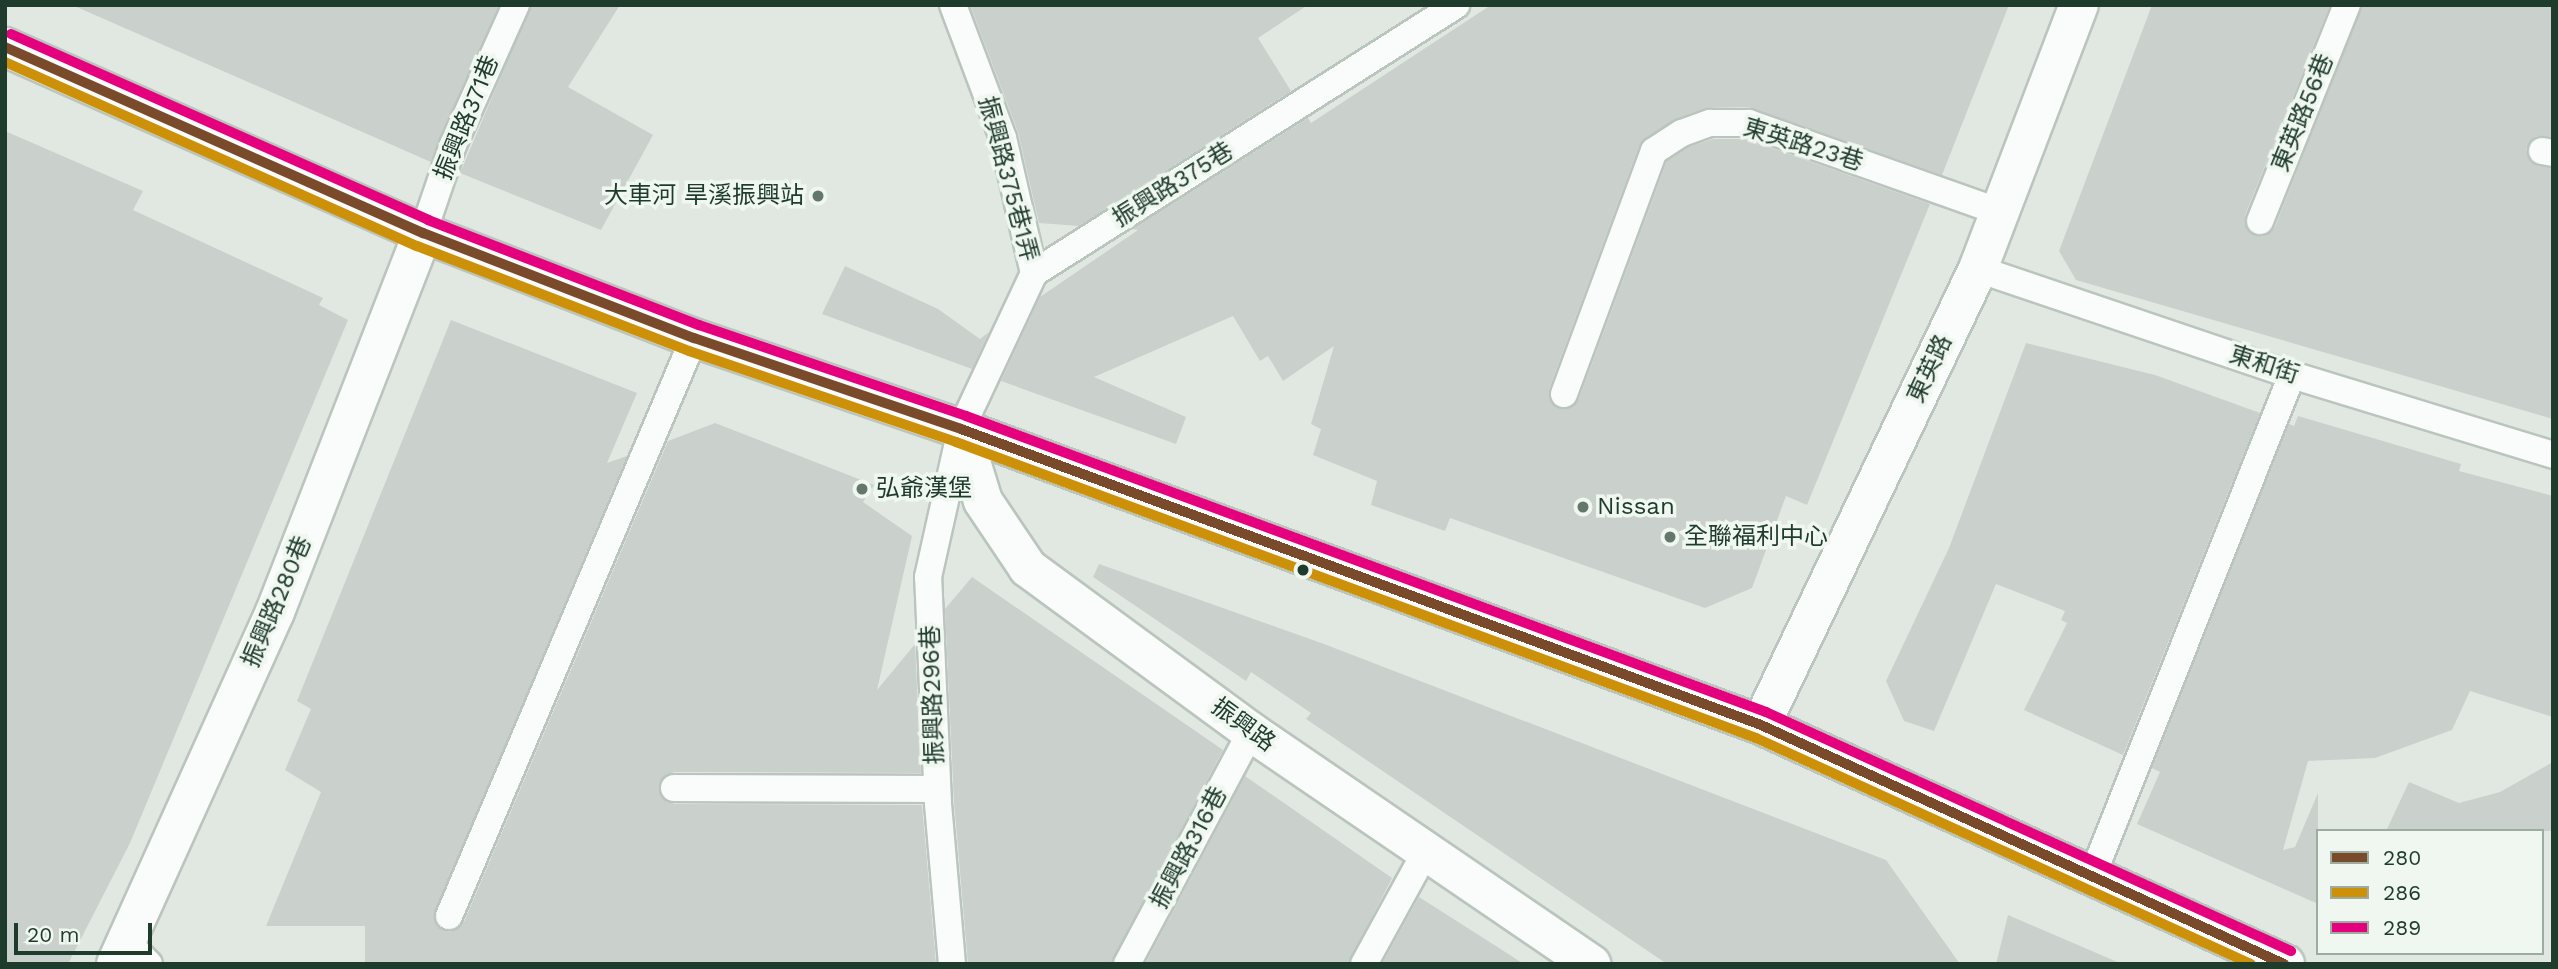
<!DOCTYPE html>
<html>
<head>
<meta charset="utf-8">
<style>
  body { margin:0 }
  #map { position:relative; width:2558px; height:969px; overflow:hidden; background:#e1e8e2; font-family:"Work Sans","Noto Sans TC",sans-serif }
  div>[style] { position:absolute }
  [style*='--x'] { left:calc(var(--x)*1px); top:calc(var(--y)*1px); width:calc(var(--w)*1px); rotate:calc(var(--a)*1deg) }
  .building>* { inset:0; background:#cad1cc }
  .roads { filter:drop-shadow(2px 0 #bac5bd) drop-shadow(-2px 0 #bac5bd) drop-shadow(0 2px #bac5bd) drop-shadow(0 -2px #bac5bd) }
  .lane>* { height:26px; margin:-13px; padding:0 13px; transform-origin:13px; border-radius:13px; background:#fafcfb }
  .street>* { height:38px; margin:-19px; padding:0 19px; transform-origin:19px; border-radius:19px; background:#fafcfb }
  .secondary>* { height:38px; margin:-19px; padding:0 19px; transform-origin:19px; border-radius:19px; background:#fafcfb }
  .bus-1>* { height:10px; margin:-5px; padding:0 5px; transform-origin:5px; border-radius:5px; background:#7a4b2a }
  .bus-2>* { height:10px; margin:-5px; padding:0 5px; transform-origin:5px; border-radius:5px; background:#cc9109 }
  .bus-3>* { height:10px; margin:-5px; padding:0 5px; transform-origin:5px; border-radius:5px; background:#e5007d }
  .dots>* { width:19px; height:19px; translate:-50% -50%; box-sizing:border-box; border:4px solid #eff7f0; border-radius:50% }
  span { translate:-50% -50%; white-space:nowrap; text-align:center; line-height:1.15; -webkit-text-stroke:7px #eff7f0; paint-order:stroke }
  .street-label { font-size:24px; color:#1f3b2b }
  .poi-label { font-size:24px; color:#1f3b2b }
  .right { translate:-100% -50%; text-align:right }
  .left { translate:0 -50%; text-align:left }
  .frame { position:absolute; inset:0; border:7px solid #1f3b2b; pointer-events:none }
  .legend { position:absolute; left:2316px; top:829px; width:228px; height:126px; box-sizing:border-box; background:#eff7f0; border:2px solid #9caca1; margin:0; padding:9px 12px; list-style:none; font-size:21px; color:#1f3b2b }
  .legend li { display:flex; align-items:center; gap:14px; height:35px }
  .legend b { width:35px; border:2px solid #9caca1 }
  .scale { position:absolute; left:14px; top:923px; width:138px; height:32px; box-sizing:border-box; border:4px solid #1f3b2b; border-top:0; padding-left:9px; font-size:21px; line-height:24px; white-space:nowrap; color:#1f3b2b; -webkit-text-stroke:5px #eff7f0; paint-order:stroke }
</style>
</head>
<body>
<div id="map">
  <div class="building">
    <i style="clip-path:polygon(72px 5px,499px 5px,431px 162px)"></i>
    <i style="clip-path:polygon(531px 5px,620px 5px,568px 87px,653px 135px,601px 230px,460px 173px)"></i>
    <i style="clip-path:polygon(970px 5px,1308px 5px,1258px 38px,1291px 91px,1079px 226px,1039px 223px,1018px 132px)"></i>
    <i style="clip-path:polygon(1491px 5px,2009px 5px,1942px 175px,1749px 107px,1705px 108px,1673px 120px,1639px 146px,1549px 389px,1552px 403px,1559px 409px,1573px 406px,1579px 399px,1667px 161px,1689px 147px,1713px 139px,1746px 139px,1930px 204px,1807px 505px,1786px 496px,1752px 588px,1705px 608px,1450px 518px,1445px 531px,1371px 505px,1377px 481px,1313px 455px,1321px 429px,1311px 424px,1334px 346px,1283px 381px,1268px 356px,1260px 361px,1233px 316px,1094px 377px,1186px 417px,1176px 444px,1001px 381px,1040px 297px,1138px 230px,1132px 229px,1308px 118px,1311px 123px)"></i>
    <i style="clip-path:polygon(2152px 5px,2330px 5px,2245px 215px,2247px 230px,2262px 237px,2275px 227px,2362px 5px,2553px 5px,2553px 137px,2536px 136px,2526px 149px,2532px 163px,2553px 168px,2553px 419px,2076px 280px,2059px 251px)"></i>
    <i style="clip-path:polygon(5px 131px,143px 191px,133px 210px,323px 298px,319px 305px,348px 320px,130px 843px,68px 964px,5px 964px)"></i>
    <i style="clip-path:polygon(845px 266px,938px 309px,980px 339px,989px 332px,972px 369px,822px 314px)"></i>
    <i style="clip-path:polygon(451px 320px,637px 393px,607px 463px,627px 456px,435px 910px,436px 925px,450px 932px,464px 922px,668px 441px,715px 423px,874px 485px,863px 502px,912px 536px,877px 690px,915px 644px,921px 773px,674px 772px,661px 780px,660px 795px,674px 804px,922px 805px,936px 964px,365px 964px,365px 926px,266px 926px,321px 792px,285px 770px,311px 709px,297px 701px)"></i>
    <i style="clip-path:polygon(2026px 343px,2155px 375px,2260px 413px,2123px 755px,2024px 710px,2067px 623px,2061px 620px,2065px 611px,1996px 584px,1934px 731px,1904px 721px,1886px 681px,1949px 548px)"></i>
    <i style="clip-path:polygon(2298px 416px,2461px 464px,2459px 471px,2553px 496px,2553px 717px,2470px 691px,2452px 730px,2375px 758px,2308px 761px,2283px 850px,2295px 847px,2318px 793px,2318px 904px,2137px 824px,2160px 772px,2152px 768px,2289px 424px,2294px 426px)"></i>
    <i style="clip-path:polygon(1099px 564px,1324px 644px,1886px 860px,1960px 964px,1667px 964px,1306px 719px,1311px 713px,1251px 672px,1246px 681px,1093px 577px)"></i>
    <i style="clip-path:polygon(972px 577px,1223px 750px,1111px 964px,968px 964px,954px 802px,945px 609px)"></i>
    <i style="clip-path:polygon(2553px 762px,2553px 831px,2386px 831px,2409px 782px,2459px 803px,2500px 792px)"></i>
    <i style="clip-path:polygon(1245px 776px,1392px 878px,1348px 964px,1145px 964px)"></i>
    <i style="clip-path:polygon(1419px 897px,1524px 964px,1382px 964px)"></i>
    <i style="clip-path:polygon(2008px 915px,2122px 964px,1996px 964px)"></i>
  </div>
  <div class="roads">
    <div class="lane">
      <i style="--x:953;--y:5;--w:142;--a:69.4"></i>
      <i style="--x:1003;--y:138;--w:139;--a:77.1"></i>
      <i style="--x:2542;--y:151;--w:11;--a:10"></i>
      <i style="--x:2260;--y:221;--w:233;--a:-68.1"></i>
      <i style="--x:423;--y:233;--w:93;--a:-71.2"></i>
      <i style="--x:453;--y:145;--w:154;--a:-65.8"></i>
      <i style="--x:1978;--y:269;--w:331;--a:18.7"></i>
      <i style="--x:2292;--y:375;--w:273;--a:17"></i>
      <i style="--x:1564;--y:394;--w:259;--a:-69.7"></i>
      <i style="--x:1654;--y:151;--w:33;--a:-33"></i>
      <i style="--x:1682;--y:133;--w:30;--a:-20"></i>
      <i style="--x:1710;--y:123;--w:39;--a:0"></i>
      <i style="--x:1749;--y:123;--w:266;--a:19.5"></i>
      <i style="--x:674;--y:788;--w:263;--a:0.2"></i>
      <i style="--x:2093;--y:874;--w:537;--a:-68.26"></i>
      <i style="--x:449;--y:916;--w:628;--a:-67.03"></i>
      <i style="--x:127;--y:942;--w:31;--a:45"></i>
      <i style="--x:952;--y:964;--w:162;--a:-95"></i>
      <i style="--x:938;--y:803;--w:226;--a:-92.5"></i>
      <i style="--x:928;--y:577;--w:152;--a:-77.4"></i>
      <i style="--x:961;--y:429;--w:172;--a:-64.9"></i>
      <i style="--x:1034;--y:273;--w:500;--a:-32.4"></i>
      <i style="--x:1127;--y:964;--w:263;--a:-61.9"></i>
      <i style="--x:1364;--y:964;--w:127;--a:-61.2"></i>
    </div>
    <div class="street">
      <i style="--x:961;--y:429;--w:75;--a:73"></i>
      <i style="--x:983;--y:501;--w:81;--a:56.1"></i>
      <i style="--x:1028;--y:568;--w:277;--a:36.3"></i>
      <i style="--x:1251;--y:732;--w:412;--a:34.3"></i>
      <i style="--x:1761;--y:725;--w:505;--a:-64.55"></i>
      <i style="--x:1978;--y:269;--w:283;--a:-69.1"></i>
      <i style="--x:116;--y:964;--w:386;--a:-65.7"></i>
      <i style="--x:275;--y:612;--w:407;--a:-68.7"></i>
    </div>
    <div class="secondary">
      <i style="--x:5;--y:47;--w:458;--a:24"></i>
      <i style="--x:423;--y:233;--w:291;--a:21.2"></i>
      <i style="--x:694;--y:338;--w:282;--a:18.8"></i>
      <i style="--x:961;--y:429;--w:853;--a:20.3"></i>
      <i style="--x:1761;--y:725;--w:576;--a:24.52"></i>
    </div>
  </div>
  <div class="bus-1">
    <i style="--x:5;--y:47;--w:458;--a:24"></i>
    <i style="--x:423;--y:233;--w:291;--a:21.2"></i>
    <i style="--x:694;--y:338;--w:282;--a:18.8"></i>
    <i style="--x:961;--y:429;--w:853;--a:20.3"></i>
    <i style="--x:1761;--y:725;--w:575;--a:24.56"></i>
  </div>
  <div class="bus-2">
    <i style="--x:5;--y:62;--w:451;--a:24.1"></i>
    <i style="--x:417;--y:246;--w:292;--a:21.1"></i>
    <i style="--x:689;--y:351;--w:282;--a:18.8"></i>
    <i style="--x:956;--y:442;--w:853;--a:20.3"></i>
    <i style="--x:1756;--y:738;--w:544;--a:24.54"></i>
  </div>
  <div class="bus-3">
    <i style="--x:11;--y:34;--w:457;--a:24"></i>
    <i style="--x:428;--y:220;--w:291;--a:21.2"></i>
    <i style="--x:699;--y:325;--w:282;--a:18.8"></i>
    <i style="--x:966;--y:416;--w:853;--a:20.3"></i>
    <i style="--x:1766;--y:712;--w:577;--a:24.48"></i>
  </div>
  <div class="dots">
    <i style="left:818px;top:196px;background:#63786b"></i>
    <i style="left:862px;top:489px;background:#63786b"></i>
    <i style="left:1583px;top:507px;background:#63786b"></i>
    <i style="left:1670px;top:537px;background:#63786b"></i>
    <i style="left:1303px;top:570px;background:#1f3b2b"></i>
  </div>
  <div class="street-label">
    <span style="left:2303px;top:113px;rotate:-68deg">東英路56巷</span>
    <span style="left:467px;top:118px;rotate:-68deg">振興路371巷</span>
    <span style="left:1803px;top:145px;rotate:17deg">東英路23巷</span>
    <span style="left:1008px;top:179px;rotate:75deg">振興路375巷1弄</span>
    <span style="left:1173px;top:185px;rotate:-32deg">振興路375巷</span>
    <span style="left:2264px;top:365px;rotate:18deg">東和街</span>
    <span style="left:1930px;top:369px;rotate:-65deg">東英路</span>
    <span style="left:277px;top:602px;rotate:-67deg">振興路280巷</span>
    <span style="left:933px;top:695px;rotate:-92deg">振興路296巷</span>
    <span style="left:1243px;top:725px;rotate:36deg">振興路</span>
    <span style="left:1189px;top:848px;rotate:-62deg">振興路316巷</span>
  </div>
  <div class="poi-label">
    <span class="right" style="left:804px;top:196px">大車河 旱溪振興站</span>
    <span class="left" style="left:876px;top:489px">弘爺漢堡</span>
    <span class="left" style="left:1597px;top:507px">Nissan</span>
    <span class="left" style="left:1684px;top:537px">全聯福利中心</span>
  </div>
  <div class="frame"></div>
  <ul class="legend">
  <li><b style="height:9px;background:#7a4b2a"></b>280</li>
  <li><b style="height:9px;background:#cc9109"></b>286</li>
  <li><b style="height:9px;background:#e5007d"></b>289</li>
  </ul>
  <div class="scale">20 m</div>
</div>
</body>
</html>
